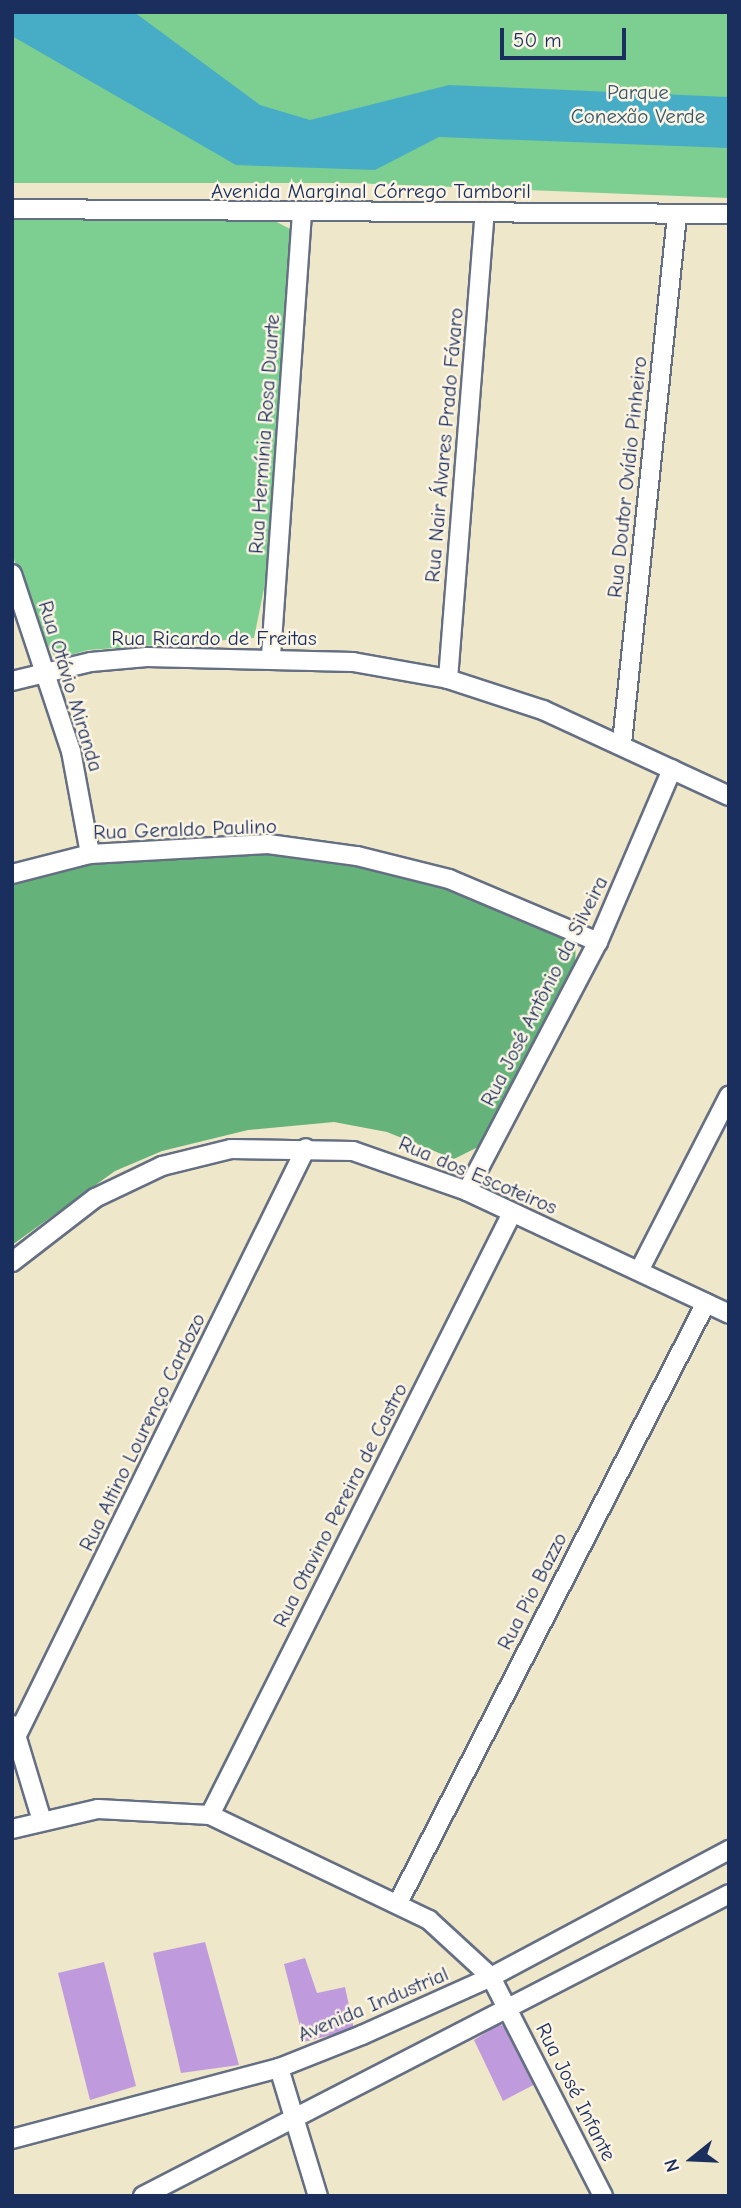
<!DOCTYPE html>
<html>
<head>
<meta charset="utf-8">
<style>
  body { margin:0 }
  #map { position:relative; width:741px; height:2208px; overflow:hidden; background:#efe7c9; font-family:"Comic Neue",sans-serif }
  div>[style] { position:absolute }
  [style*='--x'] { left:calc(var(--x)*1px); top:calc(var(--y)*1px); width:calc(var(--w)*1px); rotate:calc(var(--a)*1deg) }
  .green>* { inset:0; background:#7ccf90 }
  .forest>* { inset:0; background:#65b27a }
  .water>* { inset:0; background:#47adc7 }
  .building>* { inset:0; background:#bf9bdd }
  .roads { filter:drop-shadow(2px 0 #656f83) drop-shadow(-2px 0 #656f83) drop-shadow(0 2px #656f83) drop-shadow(0 -2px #656f83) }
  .minor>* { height:18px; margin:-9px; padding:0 9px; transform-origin:9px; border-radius:9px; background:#fff }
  span { translate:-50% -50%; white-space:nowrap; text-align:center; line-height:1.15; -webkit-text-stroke:5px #fcf5e5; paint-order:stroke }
  .park-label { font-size:21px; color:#33576a }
  .street-label { font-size:21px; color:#1b2f5e }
  .frame { position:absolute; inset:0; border:14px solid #1b2f5e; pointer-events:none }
  .north { position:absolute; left:657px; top:2124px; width:70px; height:70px; -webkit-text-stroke:5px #fcf5e5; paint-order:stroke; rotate:252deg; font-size:19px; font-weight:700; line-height:28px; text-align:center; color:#1b2f5e }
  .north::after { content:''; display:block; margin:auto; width:24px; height:32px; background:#1b2f5e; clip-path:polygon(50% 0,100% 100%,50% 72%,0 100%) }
  .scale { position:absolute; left:500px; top:28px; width:126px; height:32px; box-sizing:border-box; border:4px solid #1b2f5e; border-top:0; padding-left:9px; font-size:21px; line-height:24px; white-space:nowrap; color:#1b2f5e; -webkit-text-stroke:5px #fcf5e5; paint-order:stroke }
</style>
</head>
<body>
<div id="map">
  <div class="green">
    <i style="clip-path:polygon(12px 12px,729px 12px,729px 198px,353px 183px,12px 183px)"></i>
    <i style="clip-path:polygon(12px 215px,267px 217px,296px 232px,276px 529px,254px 638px,88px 650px,56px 659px,38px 629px,12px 553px)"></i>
  </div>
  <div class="forest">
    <i style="clip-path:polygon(269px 847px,448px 879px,576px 940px,575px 965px,484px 1144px,454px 1159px,387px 1132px,334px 1122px,248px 1130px,162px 1151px,115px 1171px,12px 1245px,12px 882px,94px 861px)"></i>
  </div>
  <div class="water">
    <i style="clip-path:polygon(12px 12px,134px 12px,260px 105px,310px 120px,449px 85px,729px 97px,729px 148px,439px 137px,375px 170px,236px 165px,12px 36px)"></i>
  </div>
  <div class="building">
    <i style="clip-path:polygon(205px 1942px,239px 2065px,181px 2073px,153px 1953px)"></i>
    <i style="clip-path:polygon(305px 1958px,317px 1993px,345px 1987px,354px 2029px,304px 2042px,284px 1964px)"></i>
    <i style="clip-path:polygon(104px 1962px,136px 2086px,90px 2100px,58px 1973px)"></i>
    <i style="clip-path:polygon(498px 2025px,511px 2026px,541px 2081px,503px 2101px,474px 2040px)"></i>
  </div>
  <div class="roads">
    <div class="minor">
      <i style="--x:12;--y:209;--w:717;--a:0.4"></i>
      <i style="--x:12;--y:574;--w:187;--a:71.6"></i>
      <i style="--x:71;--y:751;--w:105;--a:79.5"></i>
      <i style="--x:271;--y:656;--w:443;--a:-86"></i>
      <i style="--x:448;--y:679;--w:466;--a:-85.5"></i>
      <i style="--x:12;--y:681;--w:81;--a:-13.5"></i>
      <i style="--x:91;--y:662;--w:56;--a:-5.1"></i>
      <i style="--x:147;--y:657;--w:206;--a:1.4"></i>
      <i style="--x:353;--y:662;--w:97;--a:10.1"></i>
      <i style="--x:448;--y:679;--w:100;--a:18.1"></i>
      <i style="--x:543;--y:710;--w:205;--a:24.8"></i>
      <i style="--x:622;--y:743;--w:531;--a:-84.05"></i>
      <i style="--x:12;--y:874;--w:81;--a:-14.4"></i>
      <i style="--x:90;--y:854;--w:178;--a:-3.2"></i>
      <i style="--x:268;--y:844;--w:90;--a:7.7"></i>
      <i style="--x:357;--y:856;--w:95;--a:14"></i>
      <i style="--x:449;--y:879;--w:162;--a:22.9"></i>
      <i style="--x:467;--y:1191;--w:281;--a:-62.3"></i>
      <i style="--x:598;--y:942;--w:188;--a:-66.8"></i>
      <i style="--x:12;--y:1262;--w:105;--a:-37.6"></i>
      <i style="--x:95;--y:1198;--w:74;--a:-25.5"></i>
      <i style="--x:162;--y:1166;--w:71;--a:-13.8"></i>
      <i style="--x:231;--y:1149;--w:122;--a:0.9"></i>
      <i style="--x:353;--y:1151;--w:121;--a:19.3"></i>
      <i style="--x:467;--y:1191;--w:289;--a:25.1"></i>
      <i style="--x:640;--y:1269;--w:195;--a:-62.8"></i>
      <i style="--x:13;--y:1725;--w:97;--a:73.2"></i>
      <i style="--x:17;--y:1735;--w:654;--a:-63.79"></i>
      <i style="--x:210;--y:1815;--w:671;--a:-63.36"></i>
      <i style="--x:12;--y:1829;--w:88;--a:-13.1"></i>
      <i style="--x:98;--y:1809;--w:112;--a:3.1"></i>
      <i style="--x:210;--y:1815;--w:243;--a:25.6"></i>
      <i style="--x:429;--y:1920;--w:84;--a:42.6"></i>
      <i style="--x:491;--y:1977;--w:246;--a:62.9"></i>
      <i style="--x:399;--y:1901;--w:672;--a:-62.83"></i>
      <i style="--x:279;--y:2068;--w:134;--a:73.1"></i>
      <i style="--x:12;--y:2139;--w:276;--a:-14.9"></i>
      <i style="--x:279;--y:2068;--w:89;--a:-21.7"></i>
      <i style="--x:362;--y:2035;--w:141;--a:-24.2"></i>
      <i style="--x:491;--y:1977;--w:270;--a:-28.1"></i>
      <i style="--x:143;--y:2196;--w:659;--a:-27.26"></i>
    </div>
  </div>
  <div class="park-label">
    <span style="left:638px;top:104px">Parque<br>Conexão Verde</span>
  </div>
  <div class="street-label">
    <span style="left:371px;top:191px">Avenida Marginal Córrego Tamboril</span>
    <span style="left:264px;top:434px;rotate:-86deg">Rua Hermínia Rosa Duarte</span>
    <span style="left:444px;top:445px;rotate:-85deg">Rua Nair Álvares Prado Fávaro</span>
    <span style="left:627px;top:477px;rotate:-84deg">Rua Doutor Ovídio Pinheiro</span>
    <span style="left:214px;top:638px">Rua Ricardo de Freitas</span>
    <span style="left:71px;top:686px;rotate:73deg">Rua Otávio Miranda</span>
    <span style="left:185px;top:829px;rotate:-2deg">Rua Geraldo Paulino</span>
    <span style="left:544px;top:991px;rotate:-63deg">Rua José Antônio da Silveira</span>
    <span style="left:478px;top:1175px;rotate:23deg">Rua dos Escoteiros</span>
    <span style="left:142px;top:1432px;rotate:-64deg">Rua Altino Lourenço Cardozo</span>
    <span style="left:340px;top:1505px;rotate:-63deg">Rua Otavino Pereira de Castro</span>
    <span style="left:532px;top:1591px;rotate:-63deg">Rua Pio Bazzo</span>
    <span style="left:373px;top:2004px;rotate:-23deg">Avenida Industrial</span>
    <span style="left:576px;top:2092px;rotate:63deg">Rua José Infante</span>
  </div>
  <div class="frame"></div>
  <div class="north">N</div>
  <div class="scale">50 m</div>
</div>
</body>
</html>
